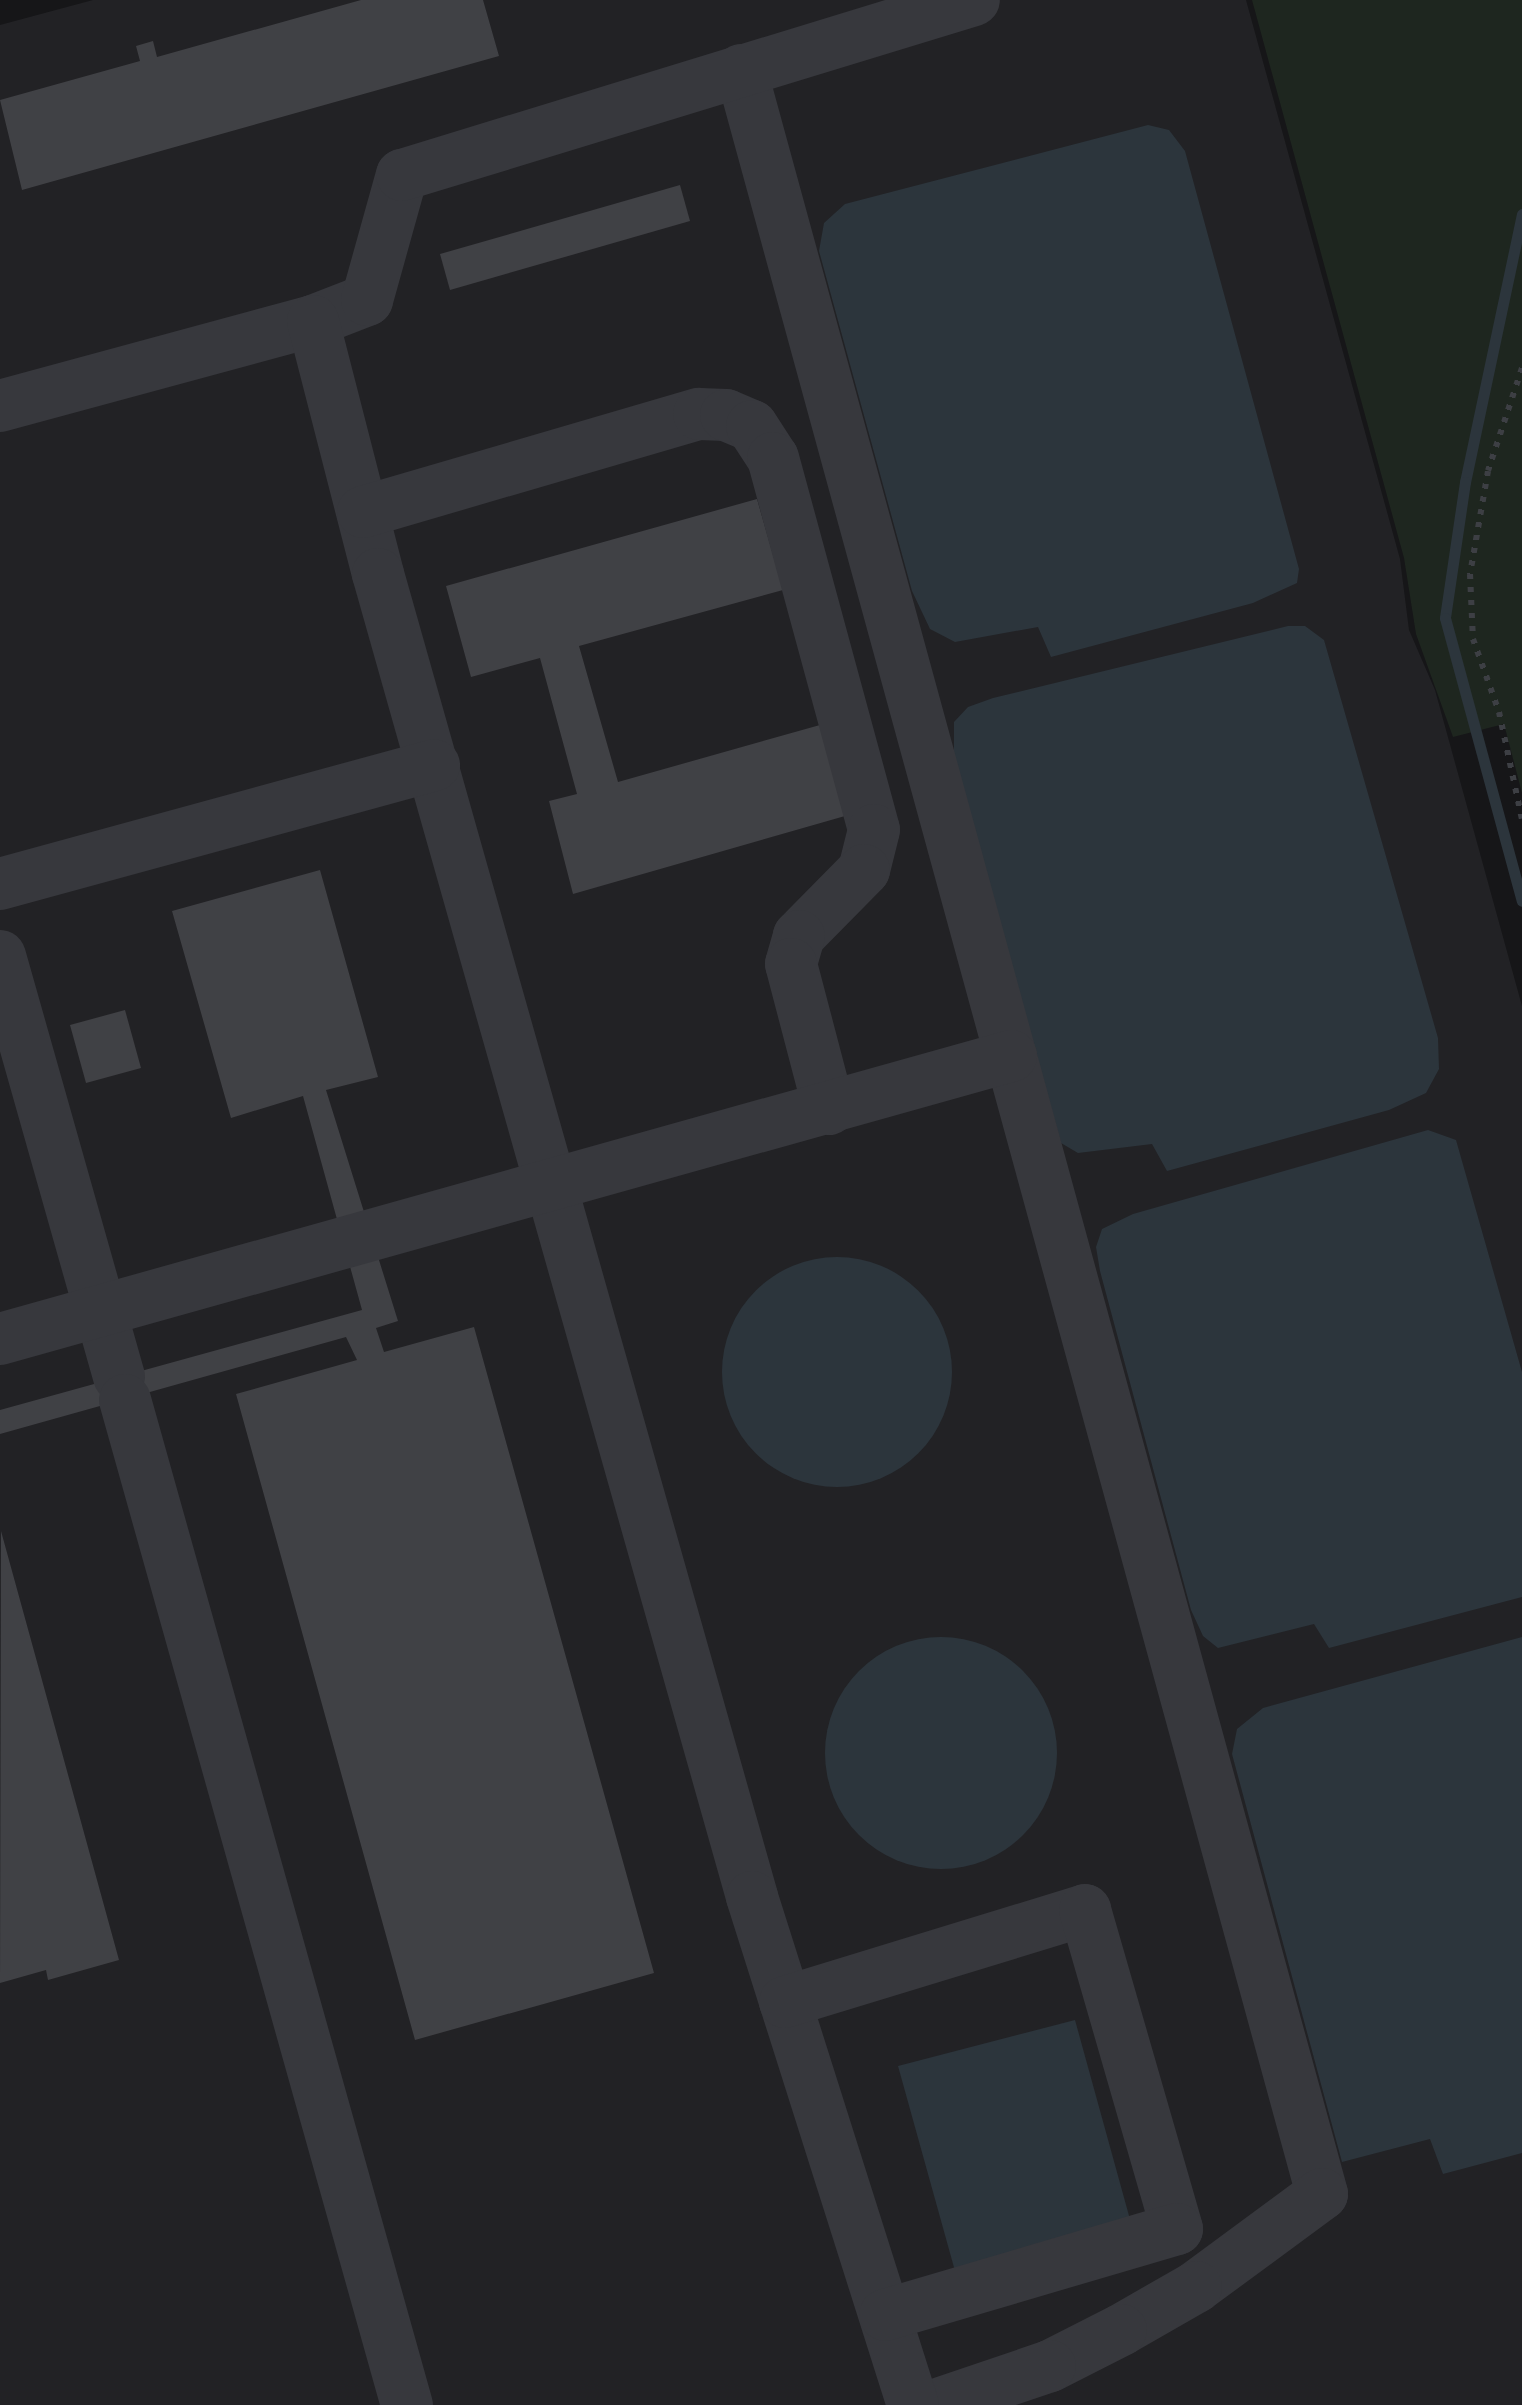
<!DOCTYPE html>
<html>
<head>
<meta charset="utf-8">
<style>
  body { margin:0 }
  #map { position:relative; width:1522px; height:2405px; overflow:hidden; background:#161618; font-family:Poppins,sans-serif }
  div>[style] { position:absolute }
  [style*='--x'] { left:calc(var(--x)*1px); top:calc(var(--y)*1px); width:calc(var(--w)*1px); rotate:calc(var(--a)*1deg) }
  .built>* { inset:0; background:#222225 }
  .green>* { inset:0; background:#1e261f }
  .water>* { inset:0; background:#2c353c }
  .round { border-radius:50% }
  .stream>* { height:11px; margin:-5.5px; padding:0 5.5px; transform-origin:5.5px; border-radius:5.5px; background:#2c353c }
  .building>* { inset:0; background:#404145 }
  .path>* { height:6px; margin-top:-3px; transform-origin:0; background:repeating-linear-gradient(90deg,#3d3f44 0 5px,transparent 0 13px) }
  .minor>* { height:52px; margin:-26px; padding:0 26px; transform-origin:26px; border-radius:26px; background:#37383d }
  span { translate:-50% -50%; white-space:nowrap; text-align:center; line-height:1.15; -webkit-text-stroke:9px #111113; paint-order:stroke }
</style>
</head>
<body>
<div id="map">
  <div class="built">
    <i style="clip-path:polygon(93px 0,1246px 0,1400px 559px,1409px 630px,1435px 690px,1522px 1006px,1522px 2405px,0 2405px,0 25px)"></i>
  </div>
  <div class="green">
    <i style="clip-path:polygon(1252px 0,1522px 0,1522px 793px,1504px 724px,1453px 737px,1416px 634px,1404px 558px)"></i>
  </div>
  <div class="water">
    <i style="clip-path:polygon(1148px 125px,1169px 130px,1185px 151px,1299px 569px,1297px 583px,1253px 603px,1051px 657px,1038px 627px,955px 642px,930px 629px,912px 591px,819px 251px,824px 223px,845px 204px)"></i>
    <i style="clip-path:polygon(1288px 626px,1305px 626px,1324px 640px,1438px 1038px,1439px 1069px,1426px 1093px,1389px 1110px,1167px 1171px,1152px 1144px,1078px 1153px,1061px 1143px,954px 758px,954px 722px,968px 707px,993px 698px)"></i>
    <i style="clip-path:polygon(1428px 1130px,1456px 1140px,1522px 1372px,1522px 1597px,1329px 1648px,1314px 1624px,1218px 1648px,1203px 1636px,1191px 1610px,1100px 1271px,1096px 1247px,1102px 1229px,1133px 1214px)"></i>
    <i class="round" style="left:722px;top:1257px;width:230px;height:230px"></i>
    <i style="clip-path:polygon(1522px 1637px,1522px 2153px,1443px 2174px,1430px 2139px,1342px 2162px,1232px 1754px,1237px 1729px,1263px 1708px)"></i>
    <i class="round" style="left:825px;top:1637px;width:232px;height:232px"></i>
    <i style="clip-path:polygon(1075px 2020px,1131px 2223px,955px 2271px,898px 2066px)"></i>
  </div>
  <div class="stream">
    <i style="--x:1522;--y:214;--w:274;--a:102"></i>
    <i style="--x:1465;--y:482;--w:137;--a:98.4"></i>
    <i style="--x:1445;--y:618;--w:293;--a:74.8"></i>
  </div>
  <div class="building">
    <i style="clip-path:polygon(361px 0,483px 0,499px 56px,22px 190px,0 100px,140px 61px,136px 46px,153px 41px,157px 57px)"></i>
    <i style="clip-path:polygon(680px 185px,690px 221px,450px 290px,440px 254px)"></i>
    <i style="clip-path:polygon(757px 499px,783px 590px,579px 646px,618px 782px,820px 725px,845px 816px,573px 894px,549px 801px,577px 794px,540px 658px,471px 677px,446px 586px)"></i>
    <i style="clip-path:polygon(320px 870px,378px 1077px,326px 1090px,398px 1321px,376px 1328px,384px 1352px,474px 1327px,654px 1973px,415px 2040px,236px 1394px,357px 1360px,346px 1337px,0 1434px,0 1410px,362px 1310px,303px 1096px,231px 1118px,172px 911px)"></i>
    <i style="clip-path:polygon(125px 1010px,141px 1068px,86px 1083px,70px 1025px)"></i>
    <i style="clip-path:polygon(1px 1531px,119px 1960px,48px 1980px,46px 1970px,0 1983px)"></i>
  </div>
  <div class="path">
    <i style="--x:1522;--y:368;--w:108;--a:108.3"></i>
    <i style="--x:1488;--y:471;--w:105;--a:99.9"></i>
    <i style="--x:1470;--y:574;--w:65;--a:87.4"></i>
    <i style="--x:1473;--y:639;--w:77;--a:70.4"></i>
    <i style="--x:1499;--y:712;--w:109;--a:77.9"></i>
  </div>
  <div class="minor">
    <i style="--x:741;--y:70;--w:2202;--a:74.7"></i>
    <i style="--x:1322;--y:2194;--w:157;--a:143.6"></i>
    <i style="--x:1196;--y:2287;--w:86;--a:150.2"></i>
    <i style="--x:1121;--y:2330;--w:80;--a:153.1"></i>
    <i style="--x:1050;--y:2366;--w:121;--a:161.3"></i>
    <i style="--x:313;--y:321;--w:58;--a:-21.3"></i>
    <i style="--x:367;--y:300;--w:130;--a:-74.4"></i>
    <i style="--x:402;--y:175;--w:598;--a:-17.01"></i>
    <i style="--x:0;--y:406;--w:324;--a:-15.2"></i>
    <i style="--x:313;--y:321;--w:261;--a:75.6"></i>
    <i style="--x:378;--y:574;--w:1375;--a:74.21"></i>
    <i style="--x:752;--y:1897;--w:533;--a:72.42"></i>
    <i style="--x:363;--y:512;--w:350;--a:-16.3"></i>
    <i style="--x:699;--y:414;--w:27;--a:2"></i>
    <i style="--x:726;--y:415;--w:28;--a:23"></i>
    <i style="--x:752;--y:426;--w:38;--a:57"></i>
    <i style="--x:773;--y:458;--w:385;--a:74.8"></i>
    <i style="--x:874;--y:830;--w:41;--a:104"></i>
    <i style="--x:864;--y:870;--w:93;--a:134.6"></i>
    <i style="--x:799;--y:936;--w:29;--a:106"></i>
    <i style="--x:791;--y:964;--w:150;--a:75.3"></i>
    <i style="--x:0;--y:884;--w:450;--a:-15.3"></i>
    <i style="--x:0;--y:956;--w:437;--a:74.2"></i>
    <i style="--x:0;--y:1339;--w:1050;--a:-15.64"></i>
    <i style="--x:125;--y:1400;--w:1044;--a:74.33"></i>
    <i style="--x:785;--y:2002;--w:314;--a:-17"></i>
    <i style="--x:1085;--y:1910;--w:332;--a:73.9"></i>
    <i style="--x:1177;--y:2229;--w:304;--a:163.6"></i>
  </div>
</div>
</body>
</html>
